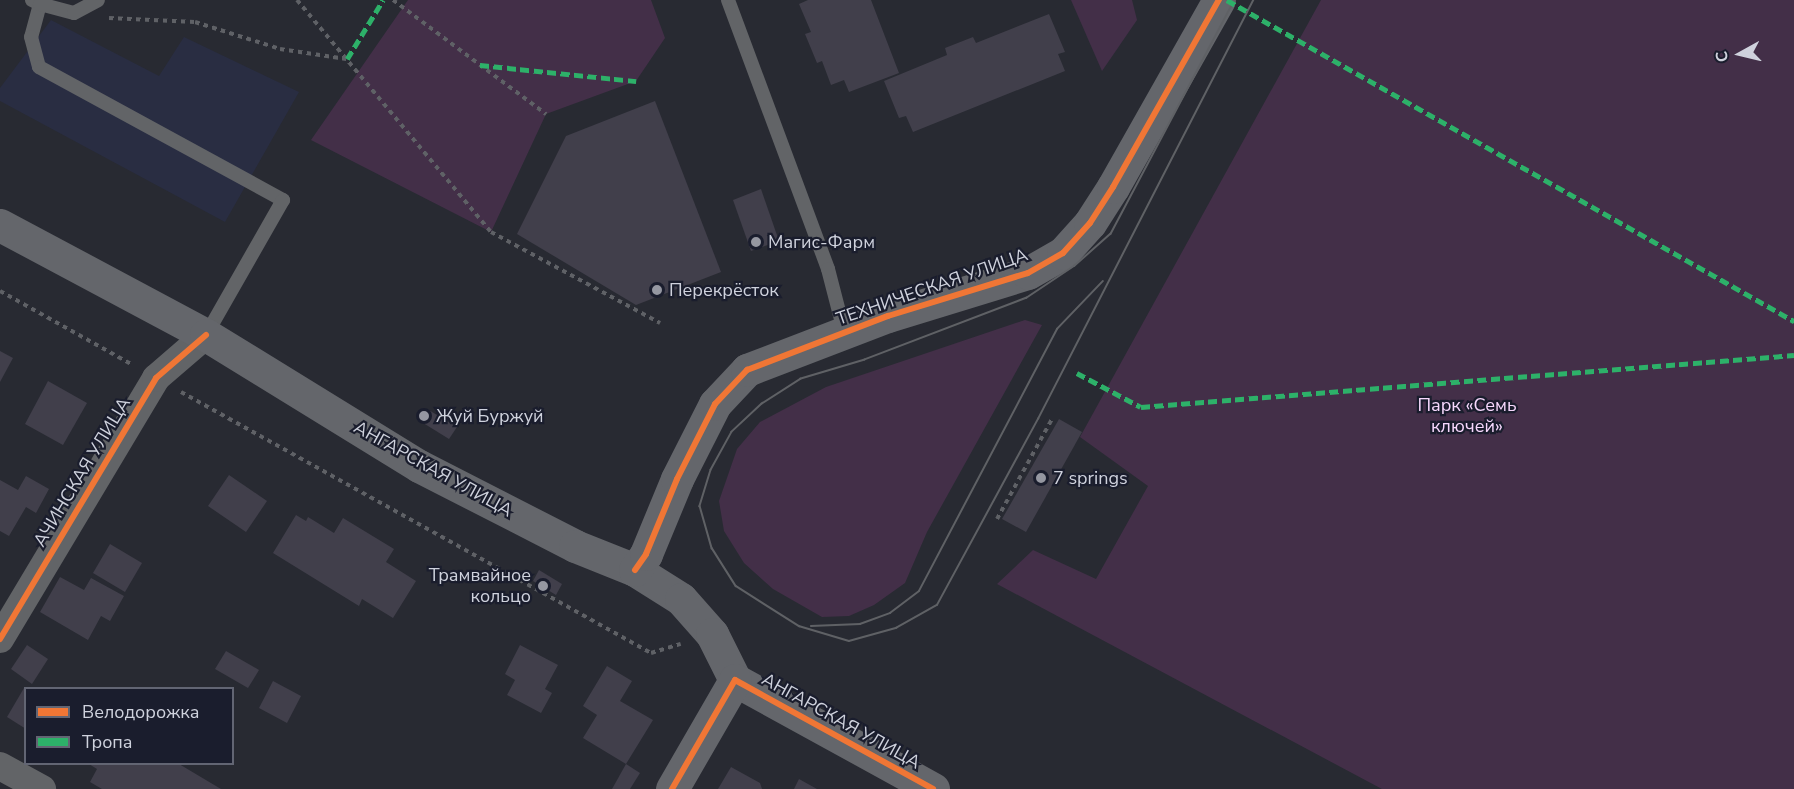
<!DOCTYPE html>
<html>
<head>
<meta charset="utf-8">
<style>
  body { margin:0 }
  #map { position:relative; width:1794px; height:789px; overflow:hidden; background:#282a32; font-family:"Nunito Sans",sans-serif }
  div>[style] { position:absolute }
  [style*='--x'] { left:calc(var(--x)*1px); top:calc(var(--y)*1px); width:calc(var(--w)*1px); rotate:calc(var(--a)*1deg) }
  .built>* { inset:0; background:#292d42 }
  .green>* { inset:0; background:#432f48 }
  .building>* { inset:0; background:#413f4b }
  .path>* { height:4px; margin-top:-2px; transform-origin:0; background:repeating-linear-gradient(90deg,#5f6166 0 4.5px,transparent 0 9px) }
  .lane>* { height:14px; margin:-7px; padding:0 7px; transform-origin:7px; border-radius:7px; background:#626467 }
  .street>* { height:28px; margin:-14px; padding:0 14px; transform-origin:14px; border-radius:14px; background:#626467 }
  .secondary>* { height:33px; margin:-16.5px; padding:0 16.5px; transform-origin:16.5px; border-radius:16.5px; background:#64666b }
  .tram>* { height:1.5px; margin:-0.75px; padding:0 0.75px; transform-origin:0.75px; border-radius:0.75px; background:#5f6165 }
  .quiet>* { height:4.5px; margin-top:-2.25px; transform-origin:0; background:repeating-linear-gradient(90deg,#2db169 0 9px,transparent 0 13.5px) }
  .cycleway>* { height:6px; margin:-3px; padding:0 3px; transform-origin:3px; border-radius:3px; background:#f07635 }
  .dots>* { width:16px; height:16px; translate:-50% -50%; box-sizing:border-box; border:3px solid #1a1d2d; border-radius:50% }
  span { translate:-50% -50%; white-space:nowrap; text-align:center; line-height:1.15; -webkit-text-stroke:4.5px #1a1d2d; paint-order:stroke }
  .poi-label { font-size:18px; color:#cfd2dd }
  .left { translate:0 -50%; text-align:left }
  .right { translate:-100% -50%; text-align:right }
  .street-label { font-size:18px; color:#cfd2dd }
  .park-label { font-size:18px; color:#f7d8fd }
  .legend { position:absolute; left:24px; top:687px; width:210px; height:78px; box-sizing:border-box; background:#1a1d2d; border:2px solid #626573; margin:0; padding:8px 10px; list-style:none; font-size:18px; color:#cfd2dd }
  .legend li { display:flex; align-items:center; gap:12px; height:30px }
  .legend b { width:30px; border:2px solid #626573 }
  .north { position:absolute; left:1710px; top:24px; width:60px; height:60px; -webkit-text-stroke:4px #1a1d2d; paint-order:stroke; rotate:262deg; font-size:16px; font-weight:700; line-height:24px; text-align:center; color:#cfd2dd }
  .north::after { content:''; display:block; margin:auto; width:21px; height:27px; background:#cfd2dd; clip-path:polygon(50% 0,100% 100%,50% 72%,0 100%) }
</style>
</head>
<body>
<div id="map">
  <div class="built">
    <i style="clip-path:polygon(51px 20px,159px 76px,184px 37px,299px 92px,225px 222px,0 101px,0 88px)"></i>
  </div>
  <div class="green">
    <i style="clip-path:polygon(408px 0,651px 0,665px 38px,636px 81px,546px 114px,491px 232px,311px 140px)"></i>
    <i style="clip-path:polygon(1071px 0,1132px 0,1137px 20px,1102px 71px)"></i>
    <i style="clip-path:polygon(1321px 0,1794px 0,1794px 789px,1382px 789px,997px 584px,1033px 550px,1096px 579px,1148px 486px,1080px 437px)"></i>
    <i style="clip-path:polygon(1025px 320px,1042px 325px,927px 532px,905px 583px,874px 605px,849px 616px,822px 617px,773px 589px,744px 563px,724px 531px,719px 501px,737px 449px,760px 422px,826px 387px)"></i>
  </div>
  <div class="building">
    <i style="clip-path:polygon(808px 0,871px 0,899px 73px,849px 92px,844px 80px,831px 85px,822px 61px,817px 63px,805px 34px,811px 32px,799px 4px)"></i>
    <i style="clip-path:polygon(1049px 14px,1065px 52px,1058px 54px,1065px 71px,913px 132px,906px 116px,899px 118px,884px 81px,947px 55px,945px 48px,973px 37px,976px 43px)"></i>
    <i style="clip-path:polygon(655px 101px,721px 272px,636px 305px,517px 234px,566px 136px)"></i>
    <i style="clip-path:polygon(761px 189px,779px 241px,751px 251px,733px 200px)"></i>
    <i style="clip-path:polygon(0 351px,13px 358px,0 382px)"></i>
    <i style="clip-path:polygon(48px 381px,87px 403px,63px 445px,25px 424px)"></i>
    <i style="clip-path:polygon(427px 409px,457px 427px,449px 439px,420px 421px)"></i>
    <i style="clip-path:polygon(1059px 419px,1082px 432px,1026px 532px,1002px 519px)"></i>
    <i style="clip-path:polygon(229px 475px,267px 501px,246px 532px,208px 506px)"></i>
    <i style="clip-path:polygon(26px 476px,49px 489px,36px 513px,26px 507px,9px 536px,0 531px,0 480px,18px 490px)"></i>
    <i style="clip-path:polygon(296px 515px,306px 521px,308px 517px,334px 533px,343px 518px,394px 549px,386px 562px,416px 581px,393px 618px,362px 599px,359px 606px,273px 553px)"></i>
    <i style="clip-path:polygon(110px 544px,142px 563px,125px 592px,93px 573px)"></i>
    <i style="clip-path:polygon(539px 570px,562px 584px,556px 595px,533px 581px)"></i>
    <i style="clip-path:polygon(60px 577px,84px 590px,91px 578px,124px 596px,110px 621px,101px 616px,88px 640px,40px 612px)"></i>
    <i style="clip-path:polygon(27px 645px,48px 659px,32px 684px,11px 669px)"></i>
    <i style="clip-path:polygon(520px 645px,558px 665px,545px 689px,552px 693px,541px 713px,507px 695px,515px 680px,505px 674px)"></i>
    <i style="clip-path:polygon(226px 651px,259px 670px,248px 688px,215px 669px)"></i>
    <i style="clip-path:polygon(607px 666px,632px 681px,620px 701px,653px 720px,626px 764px,583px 738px,597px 715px,583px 706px)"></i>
    <i style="clip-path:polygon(273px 681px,301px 696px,287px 723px,259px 708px)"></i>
    <i style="clip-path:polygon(24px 688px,26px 689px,26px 729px,7px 717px)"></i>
    <i style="clip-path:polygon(89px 764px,179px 764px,221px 789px,102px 789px,90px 782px,97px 769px)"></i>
    <i style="clip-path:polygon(626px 764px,640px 773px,630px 789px,612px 789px)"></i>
    <i style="clip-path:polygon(731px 767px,760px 783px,762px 789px,718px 789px)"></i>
    <i style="clip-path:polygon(799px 779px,817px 789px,794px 789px)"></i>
  </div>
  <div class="path">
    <i style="--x:297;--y:0;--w:302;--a:50.1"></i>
    <i style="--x:491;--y:232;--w:192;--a:28.3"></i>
    <i style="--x:393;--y:0;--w:191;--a:36.7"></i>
    <i style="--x:109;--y:18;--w:86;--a:2.7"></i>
    <i style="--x:195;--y:22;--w:89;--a:17.6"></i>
    <i style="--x:280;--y:49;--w:67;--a:8.6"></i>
    <i style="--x:0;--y:291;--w:152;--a:29.1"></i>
    <i style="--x:181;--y:392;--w:538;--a:29.04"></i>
    <i style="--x:651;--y:653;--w:31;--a:-17"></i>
    <i style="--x:997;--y:519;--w:116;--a:-61.2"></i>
  </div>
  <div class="lane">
    <i style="--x:32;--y:0;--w:9;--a:27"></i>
    <i style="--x:40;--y:4;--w:34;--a:105"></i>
    <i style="--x:31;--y:37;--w:31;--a:75"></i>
    <i style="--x:39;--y:67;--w:278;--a:28.6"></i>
    <i style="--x:283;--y:200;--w:155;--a:119.7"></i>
    <i style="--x:728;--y:0;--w:287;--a:69.6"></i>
    <i style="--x:828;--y:269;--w:64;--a:75.5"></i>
    <i style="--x:40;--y:4;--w:35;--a:15"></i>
    <i style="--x:74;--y:13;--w:27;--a:-28"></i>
  </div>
  <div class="street">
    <i style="--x:0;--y:639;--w:304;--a:-59.1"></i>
    <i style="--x:156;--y:378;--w:66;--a:-40.7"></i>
    <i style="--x:0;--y:766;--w:48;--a:28.7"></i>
  </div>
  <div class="secondary">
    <i style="--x:0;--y:225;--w:234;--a:28.1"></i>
    <i style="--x:206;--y:335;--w:250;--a:31.6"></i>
    <i style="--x:419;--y:466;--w:175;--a:27.1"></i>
    <i style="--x:575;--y:546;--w:65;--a:21.8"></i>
    <i style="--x:635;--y:570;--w:54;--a:32.2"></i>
    <i style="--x:681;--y:599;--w:47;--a:48.5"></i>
    <i style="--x:712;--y:634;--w:51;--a:63.4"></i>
    <i style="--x:735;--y:680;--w:226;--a:28.8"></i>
    <i style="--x:635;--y:570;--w:19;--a:-55"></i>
    <i style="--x:646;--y:554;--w:81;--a:-67.5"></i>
    <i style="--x:677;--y:479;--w:84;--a:-63.1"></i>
    <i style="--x:715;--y:404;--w:47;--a:-46.7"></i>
    <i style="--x:747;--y:370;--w:151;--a:-21"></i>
    <i style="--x:888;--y:316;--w:146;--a:-17.1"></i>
    <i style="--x:1028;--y:273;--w:40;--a:-29.7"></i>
    <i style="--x:1063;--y:253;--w:40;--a:-48"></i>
    <i style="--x:1090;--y:223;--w:43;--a:-57.4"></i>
    <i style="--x:1113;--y:187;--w:215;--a:-60.5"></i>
    <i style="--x:672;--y:789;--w:126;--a:-60"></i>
  </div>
  <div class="tram">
    <i style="--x:1235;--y:0;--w:265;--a:117.9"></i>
    <i style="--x:1111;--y:234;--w:48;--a:138.4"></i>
    <i style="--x:1075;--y:266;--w:58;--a:146.3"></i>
    <i style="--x:1027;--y:298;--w:173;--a:159.1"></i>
    <i style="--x:865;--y:360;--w:67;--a:163.5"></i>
    <i style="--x:801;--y:379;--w:46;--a:147.3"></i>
    <i style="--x:762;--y:404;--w:41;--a:137"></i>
    <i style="--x:732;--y:432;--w:43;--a:118.9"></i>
    <i style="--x:711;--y:470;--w:38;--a:107"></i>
    <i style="--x:700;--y:506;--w:44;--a:74.1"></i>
    <i style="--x:712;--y:548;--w:45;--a:57.7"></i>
    <i style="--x:736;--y:586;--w:75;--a:32.4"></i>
    <i style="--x:799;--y:626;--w:52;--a:16.7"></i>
    <i style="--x:849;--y:641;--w:49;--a:-15.5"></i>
    <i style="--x:896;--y:628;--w:47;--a:-29.3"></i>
    <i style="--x:937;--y:605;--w:212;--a:-61.5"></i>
    <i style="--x:1038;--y:419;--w:471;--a:-62.8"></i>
    <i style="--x:811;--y:626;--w:49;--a:-2.3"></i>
    <i style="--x:860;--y:624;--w:32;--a:-20"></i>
    <i style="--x:890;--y:613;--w:36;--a:-37"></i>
    <i style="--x:919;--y:591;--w:296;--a:-62.2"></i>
    <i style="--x:1057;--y:329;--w:66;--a:-46.2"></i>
  </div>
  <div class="quiet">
    <i style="--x:1227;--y:0;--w:652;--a:29.52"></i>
    <i style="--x:347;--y:59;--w:69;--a:-58.6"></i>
    <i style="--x:480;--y:65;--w:157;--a:5.9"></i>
    <i style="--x:1077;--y:373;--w:72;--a:28"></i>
    <i style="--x:1141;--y:407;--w:655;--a:-4.55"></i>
  </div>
  <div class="cycleway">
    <i style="--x:635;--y:570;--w:19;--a:-55"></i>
    <i style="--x:646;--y:554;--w:81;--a:-67.5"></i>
    <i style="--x:677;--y:479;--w:84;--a:-63.1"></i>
    <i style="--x:715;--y:404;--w:47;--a:-46.7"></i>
    <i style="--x:747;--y:370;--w:151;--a:-21"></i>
    <i style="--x:888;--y:316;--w:146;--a:-17.1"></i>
    <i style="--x:1028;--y:273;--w:40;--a:-29.7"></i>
    <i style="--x:1063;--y:253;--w:40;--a:-48"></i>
    <i style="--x:1090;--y:223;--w:43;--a:-57.4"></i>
    <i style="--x:1113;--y:187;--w:215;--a:-60.5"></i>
    <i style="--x:0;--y:639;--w:304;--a:-59.1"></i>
    <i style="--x:156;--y:378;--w:66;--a:-40.7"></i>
    <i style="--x:672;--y:789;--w:126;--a:-60"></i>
    <i style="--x:735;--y:680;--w:226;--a:28.8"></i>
  </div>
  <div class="dots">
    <i style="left:756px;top:242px;background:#9597a1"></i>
    <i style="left:657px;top:290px;background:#9597a1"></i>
    <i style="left:424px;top:416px;background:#9597a1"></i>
    <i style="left:1041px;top:478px;background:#9597a1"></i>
    <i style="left:543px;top:586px;background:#9597a1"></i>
  </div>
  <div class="poi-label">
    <span class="left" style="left:768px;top:242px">Магис-Фарм</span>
    <span class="left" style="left:669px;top:290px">Перекрёсток</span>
    <span class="left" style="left:436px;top:416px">Жуй Буржуй</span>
    <span class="left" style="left:1053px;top:478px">7 springs</span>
    <span class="right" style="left:531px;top:586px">Трамвайное<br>кольцо</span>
  </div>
  <div class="street-label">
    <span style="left:932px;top:287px;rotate:-19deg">ТЕХНИЧЕСКАЯ УЛИЦА</span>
    <span style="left:433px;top:469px;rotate:29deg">АНГАРСКАЯ УЛИЦА</span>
    <span style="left:82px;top:472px;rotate:-59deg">АЧИНСКАЯ УЛИЦА</span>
    <span style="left:841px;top:721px;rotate:29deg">АНГАРСКАЯ УЛИЦА</span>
  </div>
  <div class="park-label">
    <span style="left:1467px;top:416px">Парк «Семь<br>ключей»</span>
  </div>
  <ul class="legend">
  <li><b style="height:8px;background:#f07635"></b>Велодорожка</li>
  <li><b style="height:8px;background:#2db169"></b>Тропа</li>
  </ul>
  <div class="north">С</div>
</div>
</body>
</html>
